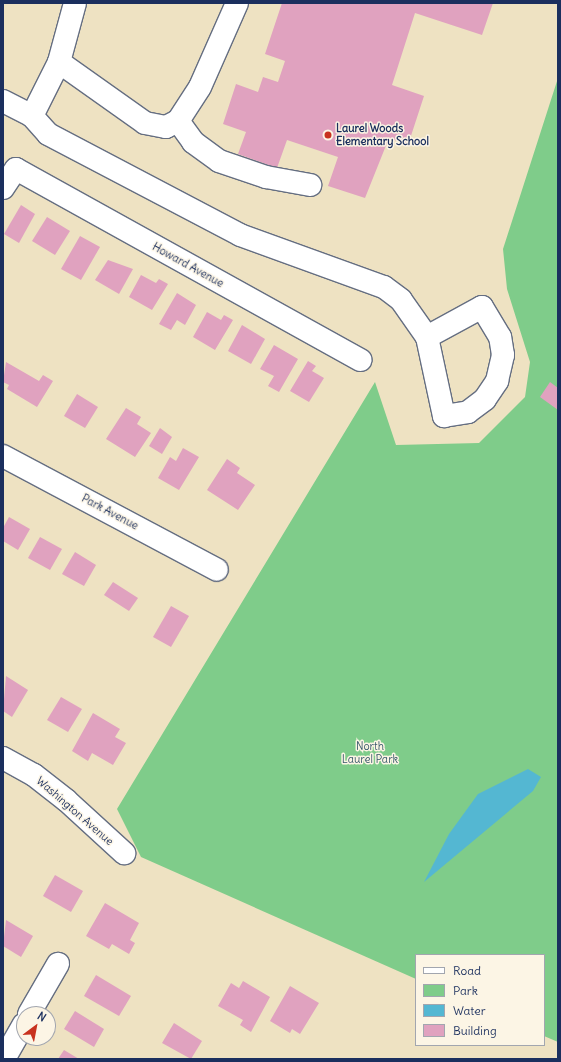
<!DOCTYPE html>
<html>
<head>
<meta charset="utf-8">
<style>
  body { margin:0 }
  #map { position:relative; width:561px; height:1062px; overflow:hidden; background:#eee2c2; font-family:Delius,sans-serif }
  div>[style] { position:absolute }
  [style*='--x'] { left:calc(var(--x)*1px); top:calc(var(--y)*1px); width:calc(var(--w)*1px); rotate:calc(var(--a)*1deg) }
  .green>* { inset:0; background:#7fcc8a }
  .water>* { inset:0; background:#54b7d2 }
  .building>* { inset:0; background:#e0a2bf }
  .roads { filter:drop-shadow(1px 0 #656e81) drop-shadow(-1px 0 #656e81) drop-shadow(0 1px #656e81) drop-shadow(0 -1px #656e81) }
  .minor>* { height:22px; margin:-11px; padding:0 11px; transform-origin:11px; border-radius:11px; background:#fff }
  .dots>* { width:11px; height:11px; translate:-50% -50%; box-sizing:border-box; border:2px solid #fcf5e5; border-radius:50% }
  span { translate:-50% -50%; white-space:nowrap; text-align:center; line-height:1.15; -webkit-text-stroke:3px #fcf5e5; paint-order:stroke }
  .poi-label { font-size:11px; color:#1b2f5e; font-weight:700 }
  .left { translate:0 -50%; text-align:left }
  .street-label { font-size:11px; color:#1b2f5e }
  .park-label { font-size:11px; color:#345669 }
  .frame { position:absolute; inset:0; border:4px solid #1b2f5e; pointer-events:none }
  .legend { position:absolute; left:415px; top:954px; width:130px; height:92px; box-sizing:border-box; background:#fcf5e5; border:1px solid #a2a6af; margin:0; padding:5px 7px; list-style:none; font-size:12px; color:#1b2f5e }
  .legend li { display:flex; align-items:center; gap:8px; height:20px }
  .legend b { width:20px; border:1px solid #a2a6af }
  .north { position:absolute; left:16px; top:1006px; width:40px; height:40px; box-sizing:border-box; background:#fcf5e5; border:1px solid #a2a6af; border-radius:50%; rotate:32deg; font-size:11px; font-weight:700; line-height:16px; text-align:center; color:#1b2f5e }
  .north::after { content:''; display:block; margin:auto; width:14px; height:18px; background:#c8321e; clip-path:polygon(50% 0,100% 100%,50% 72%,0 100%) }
</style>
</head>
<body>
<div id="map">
  <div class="green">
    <i style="clip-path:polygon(558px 78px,558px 1042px,544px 1036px,544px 955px,416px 955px,416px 979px,141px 857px,117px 809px,375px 382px,396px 445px,479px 443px,525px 397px,530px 362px,507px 289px,503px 249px)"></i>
  </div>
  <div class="water">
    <i style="clip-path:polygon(528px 769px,541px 777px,533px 791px,424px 882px,449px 834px,478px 794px)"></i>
  </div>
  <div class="building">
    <i style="clip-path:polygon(282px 3px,493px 3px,482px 35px,415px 13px,392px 85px,424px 96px,408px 145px,389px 138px,365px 198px,328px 186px,338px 157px,287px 140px,277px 168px,238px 154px,246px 132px,223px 124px,236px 84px,258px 92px,263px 77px,278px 82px,285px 61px,265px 54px)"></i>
    <i style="clip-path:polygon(21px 205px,35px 214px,19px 243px,4px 234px)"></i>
    <i style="clip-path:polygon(47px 217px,70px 231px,55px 255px,32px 241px)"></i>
    <i style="clip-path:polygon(80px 236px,100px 247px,81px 280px,61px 269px)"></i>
    <i style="clip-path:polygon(108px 260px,133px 269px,119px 294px,95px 280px)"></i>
    <i style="clip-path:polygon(141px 275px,156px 283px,159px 279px,168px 284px,152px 310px,129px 297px)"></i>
    <i style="clip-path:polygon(177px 293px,196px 305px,185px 325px,177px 320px,171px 330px,159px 324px)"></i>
    <i style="clip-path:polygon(207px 312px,221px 320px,224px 315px,233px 320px,215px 350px,193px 337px)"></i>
    <i style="clip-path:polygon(242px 325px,265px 339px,251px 364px,228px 351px)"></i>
    <i style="clip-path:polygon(274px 345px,298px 359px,279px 392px,268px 386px,274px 376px,260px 369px)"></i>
    <i style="clip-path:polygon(308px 361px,316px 366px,312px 371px,324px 378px,309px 402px,290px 391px)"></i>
    <i style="clip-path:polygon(6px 362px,39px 381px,43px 375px,53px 381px,37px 407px,7px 389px,9px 385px,3px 382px)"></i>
    <i style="clip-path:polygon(550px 382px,558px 388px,558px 410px,540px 397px)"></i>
    <i style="clip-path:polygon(77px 394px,98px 407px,85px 428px,64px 416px)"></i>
    <i style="clip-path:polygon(126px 408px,141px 417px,137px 424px,151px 433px,135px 457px,106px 439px)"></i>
    <i style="clip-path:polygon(160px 428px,172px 437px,162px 454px,149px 446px)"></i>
    <i style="clip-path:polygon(183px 448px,199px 457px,179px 490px,158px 478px,170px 457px,176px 461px)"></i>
    <i style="clip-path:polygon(227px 459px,240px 468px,237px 473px,255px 485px,238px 510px,207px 490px)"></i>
    <i style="clip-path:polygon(9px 517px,30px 529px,18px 550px,3px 541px,3px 528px)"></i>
    <i style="clip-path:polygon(40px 537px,62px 549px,50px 570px,28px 558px)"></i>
    <i style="clip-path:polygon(75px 552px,96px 565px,84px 586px,62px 574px)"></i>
    <i style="clip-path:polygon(113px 582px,138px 598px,129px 611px,104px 595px)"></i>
    <i style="clip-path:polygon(171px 606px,189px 616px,171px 647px,153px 637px)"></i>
    <i style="clip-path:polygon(6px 676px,28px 690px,12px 717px,3px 711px)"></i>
    <i style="clip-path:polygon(61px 697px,82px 709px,68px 732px,47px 720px)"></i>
    <i style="clip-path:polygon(93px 713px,120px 729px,115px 737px,126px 743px,113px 765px,92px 753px,88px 761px,72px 751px)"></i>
    <i style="clip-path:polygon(55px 875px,83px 891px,71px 912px,43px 896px)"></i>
    <i style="clip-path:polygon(105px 903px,139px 923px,130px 940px,135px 943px,129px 954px,112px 944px,109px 949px,86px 936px)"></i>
    <i style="clip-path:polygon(6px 920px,33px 936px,21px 957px,3px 946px)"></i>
    <i style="clip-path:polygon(96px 975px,131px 996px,119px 1016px,84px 996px)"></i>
    <i style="clip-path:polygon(243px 981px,270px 997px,251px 1032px,240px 1025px,243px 1020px,218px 1006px,231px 983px,239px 988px)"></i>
    <i style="clip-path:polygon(290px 986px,319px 1003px,300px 1034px,292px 1029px,290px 1033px,270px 1021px)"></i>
    <i style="clip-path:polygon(75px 1011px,104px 1029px,94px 1047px,64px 1029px)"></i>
    <i style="clip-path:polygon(174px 1023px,202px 1041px,191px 1059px,162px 1043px)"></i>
    <i style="clip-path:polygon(64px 1050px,79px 1059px,58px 1059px)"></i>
  </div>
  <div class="roads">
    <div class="minor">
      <i style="--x:59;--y:62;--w:105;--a:35.3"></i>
      <i style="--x:145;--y:123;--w:21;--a:11"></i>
      <i style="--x:166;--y:127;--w:13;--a:-27"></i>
      <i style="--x:178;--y:121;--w:40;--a:-57.1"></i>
      <i style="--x:200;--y:87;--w:92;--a:-66.2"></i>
      <i style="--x:3;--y:101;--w:33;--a:27"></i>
      <i style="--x:32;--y:116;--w:24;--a:48"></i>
      <i style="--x:48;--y:134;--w:217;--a:27.7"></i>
      <i style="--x:240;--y:235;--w:153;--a:19.9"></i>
      <i style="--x:384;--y:287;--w:21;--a:37"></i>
      <i style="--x:401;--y:300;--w:45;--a:54.9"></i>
      <i style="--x:427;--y:337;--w:81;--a:77.9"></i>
      <i style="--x:444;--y:416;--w:24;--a:-9"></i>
      <i style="--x:468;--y:412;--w:21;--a:-37"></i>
      <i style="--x:485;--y:399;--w:22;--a:-56"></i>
      <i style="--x:497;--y:381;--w:27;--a:-77"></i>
      <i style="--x:503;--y:355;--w:18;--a:-99"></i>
      <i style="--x:500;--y:337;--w:35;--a:-121"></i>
      <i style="--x:482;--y:307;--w:63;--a:151.4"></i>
      <i style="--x:32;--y:116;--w:60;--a:-63.4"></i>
      <i style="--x:59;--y:62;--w:61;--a:-74.8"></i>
      <i style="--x:178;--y:121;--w:26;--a:54"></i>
      <i style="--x:193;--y:142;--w:32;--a:36"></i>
      <i style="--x:219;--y:161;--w:50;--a:18.8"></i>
      <i style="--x:266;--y:177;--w:45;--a:10.3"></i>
      <i style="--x:3;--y:188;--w:23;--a:-56"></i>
      <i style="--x:16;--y:169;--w:394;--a:29"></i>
      <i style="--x:3;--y:456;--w:242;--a:28"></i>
      <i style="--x:3;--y:758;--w:35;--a:29"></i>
      <i style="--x:34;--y:775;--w:41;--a:38"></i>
      <i style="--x:66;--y:800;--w:79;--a:42.4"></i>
      <i style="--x:29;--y:1014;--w:58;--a:-59.9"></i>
      <i style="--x:4;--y:1059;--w:40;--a:-60.3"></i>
    </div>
  </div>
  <div class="dots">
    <i style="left:328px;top:135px;background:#c8321e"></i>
  </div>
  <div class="poi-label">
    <span class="left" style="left:336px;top:135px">Laurel Woods<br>Elementary School</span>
  </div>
  <div class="street-label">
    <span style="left:188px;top:265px;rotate:29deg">Howard Avenue</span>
    <span style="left:110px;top:512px;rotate:28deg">Park Avenue</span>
    <span style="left:75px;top:811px;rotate:41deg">Washington Avenue</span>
  </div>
  <div class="park-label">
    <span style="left:370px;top:753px">North<br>Laurel Park</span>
  </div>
  <div class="frame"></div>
  <ul class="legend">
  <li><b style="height:5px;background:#fff"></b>Road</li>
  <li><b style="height:11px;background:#7fcc8a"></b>Park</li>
  <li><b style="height:11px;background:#54b7d2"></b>Water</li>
  <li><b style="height:11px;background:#e0a2bf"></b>Building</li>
  </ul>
  <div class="north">N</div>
</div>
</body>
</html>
